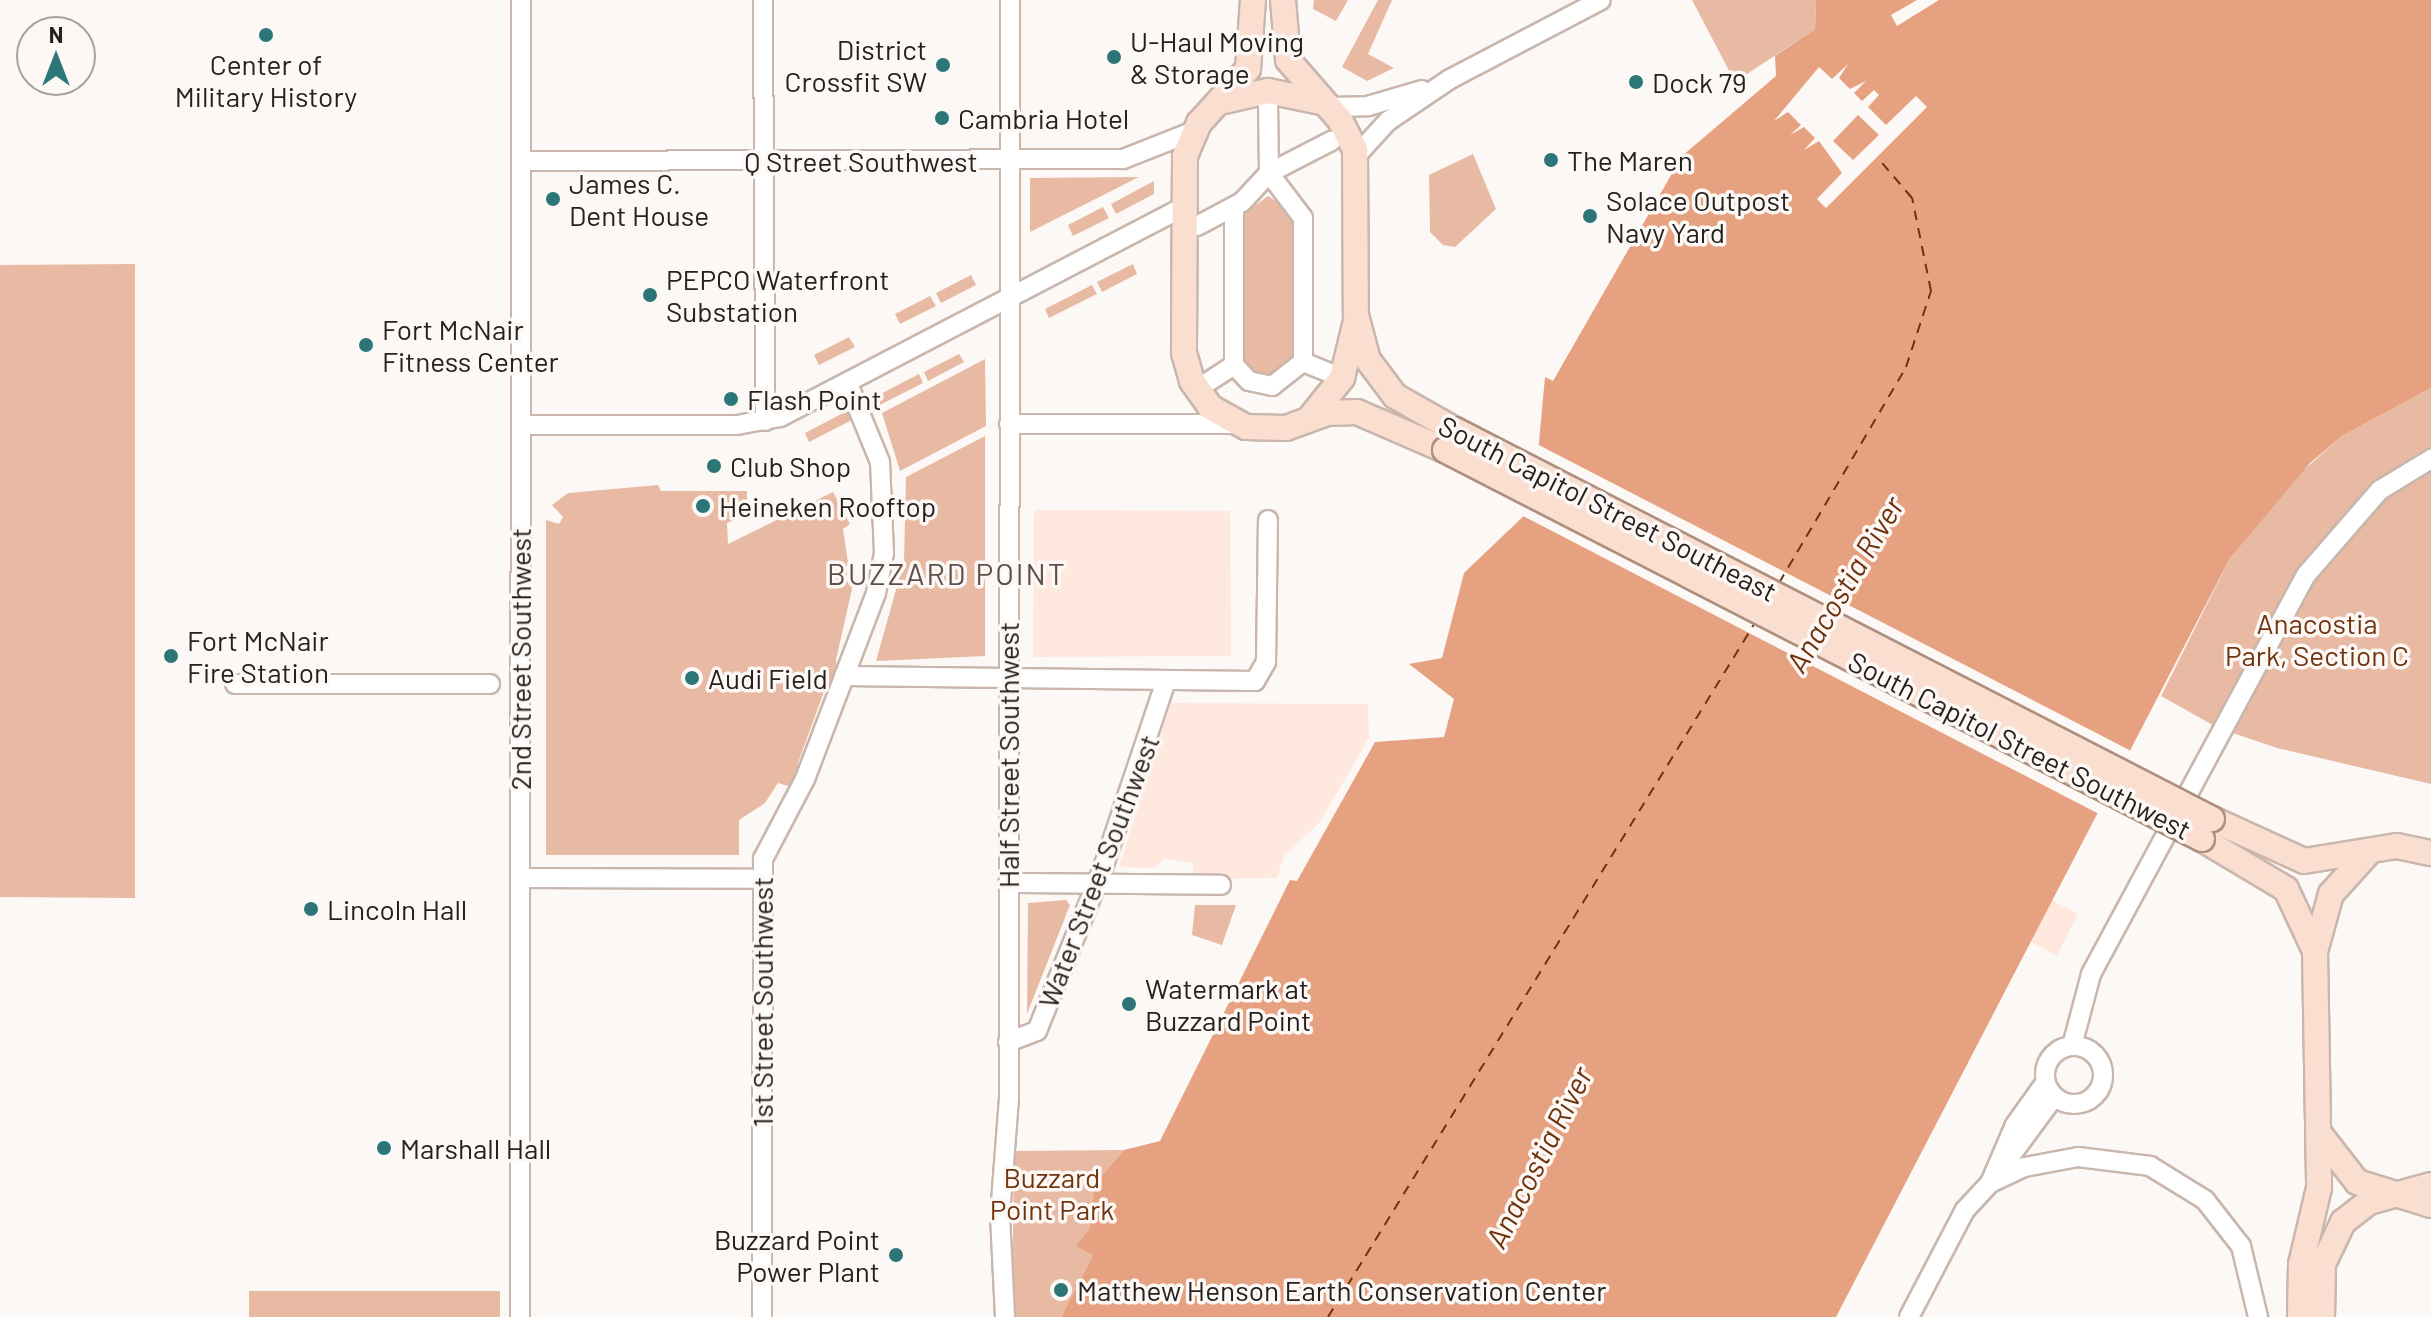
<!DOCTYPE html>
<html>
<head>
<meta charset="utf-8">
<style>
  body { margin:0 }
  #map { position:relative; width:2431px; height:1317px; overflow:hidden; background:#fcf8f6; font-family:Barlow,sans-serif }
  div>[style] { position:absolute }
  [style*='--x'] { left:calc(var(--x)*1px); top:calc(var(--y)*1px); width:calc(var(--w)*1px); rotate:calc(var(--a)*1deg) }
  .built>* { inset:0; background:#ffe8dd }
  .green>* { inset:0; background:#e8baa3 }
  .water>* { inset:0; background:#e6a280 }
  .pier>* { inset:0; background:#fcf8f6 }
  .ferry>* { height:2px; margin-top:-1px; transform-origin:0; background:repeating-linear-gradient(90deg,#6f320c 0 10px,transparent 0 18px) }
  .roads { filter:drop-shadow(2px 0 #c9b6ac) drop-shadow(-2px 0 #c9b6ac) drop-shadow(0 2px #c9b6ac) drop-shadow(0 -2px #c9b6ac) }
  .minor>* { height:18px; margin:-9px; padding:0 9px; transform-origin:9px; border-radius:9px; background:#fff }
  .minor>.ring { margin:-9px; padding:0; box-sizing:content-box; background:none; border:18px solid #fff; border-radius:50% }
  .major>* { height:24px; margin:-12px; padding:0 12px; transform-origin:12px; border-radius:12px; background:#fadfd1 }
  .bridges { filter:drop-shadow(2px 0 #ae8e7e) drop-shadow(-2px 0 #ae8e7e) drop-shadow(0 2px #ae8e7e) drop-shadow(0 -2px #ae8e7e) }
  .major-bridge>* { height:24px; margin:-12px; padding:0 12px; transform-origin:12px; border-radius:12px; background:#fadfd1 }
  .dots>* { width:22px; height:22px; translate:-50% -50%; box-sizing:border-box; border:4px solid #fcf8f6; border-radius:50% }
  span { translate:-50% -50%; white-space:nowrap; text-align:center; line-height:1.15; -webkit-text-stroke:7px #fcf8f6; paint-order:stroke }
  .poi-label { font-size:28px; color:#27201d }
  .left { translate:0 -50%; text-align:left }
  .right { translate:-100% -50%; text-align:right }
  .street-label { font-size:28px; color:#27201d }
  .park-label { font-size:28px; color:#71340f }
  .neighbourhood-label { font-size:30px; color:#604f47; letter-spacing:2px }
  .water-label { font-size:30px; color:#6f320c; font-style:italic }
  .north { position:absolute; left:16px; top:16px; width:80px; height:80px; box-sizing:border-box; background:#fcf8f6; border:2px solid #a7a29f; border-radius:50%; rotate:0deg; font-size:22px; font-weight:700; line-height:32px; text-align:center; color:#27201d }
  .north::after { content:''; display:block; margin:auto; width:28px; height:36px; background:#2c7678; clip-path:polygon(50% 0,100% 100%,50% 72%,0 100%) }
</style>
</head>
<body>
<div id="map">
  <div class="built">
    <i style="clip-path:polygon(1034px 510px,1230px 511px,1231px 656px,1033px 657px)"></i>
    <i style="clip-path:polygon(1171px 703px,1368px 704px,1369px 738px,1320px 822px,1284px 856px,1277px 878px,1194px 879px,1193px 863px,1164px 859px,1154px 868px,1119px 867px)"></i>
    <i style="clip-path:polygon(1996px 870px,2078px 914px,2057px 956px,2031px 942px)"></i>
  </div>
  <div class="green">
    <i style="clip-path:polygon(1314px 0,1348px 0,1336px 21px,1313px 9px)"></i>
    <i style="clip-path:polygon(1378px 0,1392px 0,1368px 54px,1394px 68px,1367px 81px,1342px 67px)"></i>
    <i style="clip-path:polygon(1692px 0,1816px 0,1815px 29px,1735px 82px)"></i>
    <i style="clip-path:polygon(1473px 154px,1496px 209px,1455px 247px,1443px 245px,1430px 232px,1429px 175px)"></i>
    <i style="clip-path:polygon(1139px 177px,1030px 232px,1030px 178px)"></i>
    <i style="clip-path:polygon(1154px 181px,1154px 194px,1116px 214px,1111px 204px)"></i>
    <i style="clip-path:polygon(1268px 196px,1295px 213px,1298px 356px,1268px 382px,1241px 366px,1239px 217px)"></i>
    <i style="clip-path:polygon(1103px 207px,1109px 218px,1073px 236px,1068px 225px)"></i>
    <i style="clip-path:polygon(135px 264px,135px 898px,0 897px,0 265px)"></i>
    <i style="clip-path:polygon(1133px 264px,1137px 274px,1102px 292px,1097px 282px)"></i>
    <i style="clip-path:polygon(971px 275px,976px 285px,941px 303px,936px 293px)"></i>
    <i style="clip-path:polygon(1092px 285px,1097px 294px,1049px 318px,1045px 309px)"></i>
    <i style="clip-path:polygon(930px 296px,936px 306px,900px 324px,895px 314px)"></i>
    <i style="clip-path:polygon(849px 337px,855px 347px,819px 365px,814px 355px)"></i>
    <i style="clip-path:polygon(959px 354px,964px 362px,928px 381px,924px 372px)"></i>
    <i style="clip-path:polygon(985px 359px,986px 426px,900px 471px,882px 413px)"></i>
    <i style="clip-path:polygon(919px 374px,923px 383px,874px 408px,869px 400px)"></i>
    <i style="clip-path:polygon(2431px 388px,2431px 784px,2277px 748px,2218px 728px,2161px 696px,2230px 558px,2280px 491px,2342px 436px)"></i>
    <i style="clip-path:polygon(847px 411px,852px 420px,809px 442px,805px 433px)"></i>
    <i style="clip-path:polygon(985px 436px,985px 656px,876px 661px,904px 561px,906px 477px)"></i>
    <i style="clip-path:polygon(658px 485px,661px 491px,747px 491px,747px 514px,727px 523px,728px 544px,833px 492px,850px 524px,843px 529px,852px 589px,836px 660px,838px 686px,826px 686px,798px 763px,798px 789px,778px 783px,765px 803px,739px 820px,739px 855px,546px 855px,546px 520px,559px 524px,563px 517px,552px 505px,568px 493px)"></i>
    <i style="clip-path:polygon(1066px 900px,1070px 905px,1027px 1014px,1028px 903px)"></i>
    <i style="clip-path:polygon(1195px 905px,1236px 905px,1222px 945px,1192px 935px)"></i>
    <i style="clip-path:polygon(1124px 1150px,1095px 1183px,1093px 1255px,1061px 1317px,1012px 1317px,1014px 1151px)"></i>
    <i style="clip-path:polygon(249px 1291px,500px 1291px,500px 1317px,249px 1317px)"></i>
  </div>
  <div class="water">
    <i style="clip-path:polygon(1816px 0,2431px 0,2431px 388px,2342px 436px,2310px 463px,2230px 558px,1836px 1317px,1061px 1317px,1093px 1255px,1076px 1246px,1090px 1228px,1095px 1183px,1124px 1150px,1160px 1141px,1290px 880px,1297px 881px,1375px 742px,1444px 737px,1454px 699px,1409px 664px,1442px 658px,1464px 573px,1533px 507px,1545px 377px,1553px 381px,1682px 156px,1776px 76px,1775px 56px,1815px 29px)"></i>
  </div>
  <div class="pier">
    <i style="clip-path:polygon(1917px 0,1939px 0,1897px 26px,1891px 15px)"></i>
    <i style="clip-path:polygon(evenodd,1848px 64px,1839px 78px,1850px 89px,1866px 81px,1854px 93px,1862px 101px,1874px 90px,1879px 95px,1868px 107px,1886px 125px,1916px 96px,1927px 107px,1826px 208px,1817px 199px,1842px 173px,1819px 141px,1804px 150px,1815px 138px,1804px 127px,1790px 135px,1801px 125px,1788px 112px,1774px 121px,1819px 67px,1832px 79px,1848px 64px,1858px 115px,1879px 135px,1853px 160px,1833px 141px,1858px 115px)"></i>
    <i style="clip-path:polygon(1531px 441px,2135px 753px,2101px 815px,1519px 514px,1530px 505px)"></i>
  </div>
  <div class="ferry">
    <i style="--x:1779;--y:583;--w:251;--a:-59.5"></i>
    <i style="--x:1906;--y:367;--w:80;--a:-71.8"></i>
    <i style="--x:1931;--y:291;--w:95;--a:-101.5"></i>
    <i style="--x:1912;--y:198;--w:54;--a:-130.5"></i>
    <i style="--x:1328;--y:1317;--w:815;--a:-58.4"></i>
  </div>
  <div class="roads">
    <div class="minor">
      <i style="--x:763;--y:0;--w:421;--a:89.7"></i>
      <i style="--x:1329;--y:107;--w:39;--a:-1"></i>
      <i style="--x:1368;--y:106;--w:56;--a:-16.5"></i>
      <i style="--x:1356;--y:156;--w:47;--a:-47.6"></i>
      <i style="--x:1388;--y:121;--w:75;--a:-34.1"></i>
      <i style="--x:1450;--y:79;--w:170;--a:-27.6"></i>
      <i style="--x:521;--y:161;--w:602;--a:-0.19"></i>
      <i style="--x:1123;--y:159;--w:76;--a:-21.5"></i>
      <i style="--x:1234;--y:208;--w:157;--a:90"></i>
      <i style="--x:1234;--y:365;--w:22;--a:47"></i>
      <i style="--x:1249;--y:381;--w:24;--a:12"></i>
      <i style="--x:1272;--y:386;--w:39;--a:-38"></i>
      <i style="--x:1303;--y:362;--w:144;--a:-90"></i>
      <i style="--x:1303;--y:218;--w:56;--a:-127.1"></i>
      <i style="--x:1269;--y:173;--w:72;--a:-90.8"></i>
      <i style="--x:1197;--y:226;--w:51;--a:-28.1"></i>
      <i style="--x:1242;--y:202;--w:40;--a:-47"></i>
      <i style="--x:1269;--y:173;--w:70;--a:-27.3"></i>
      <i style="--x:1303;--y:362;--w:32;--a:22"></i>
      <i style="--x:1208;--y:382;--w:31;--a:-33"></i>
      <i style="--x:1009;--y:424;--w:227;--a:0"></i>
      <i style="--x:521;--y:425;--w:216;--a:0"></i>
      <i style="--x:737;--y:425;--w:44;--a:-10.5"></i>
      <i style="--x:780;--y:417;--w:455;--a:-27.5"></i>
      <i style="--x:844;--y:676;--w:411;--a:0.7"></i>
      <i style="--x:1255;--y:681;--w:22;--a:-60"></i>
      <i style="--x:1266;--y:662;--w:142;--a:-89.2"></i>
      <i style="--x:235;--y:684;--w:255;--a:0"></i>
      <i style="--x:520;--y:878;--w:242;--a:0.2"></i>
      <i style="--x:1008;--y:883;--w:213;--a:0.5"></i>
      <i style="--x:1008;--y:1042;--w:31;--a:-21"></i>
      <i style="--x:1037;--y:1031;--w:179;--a:-68"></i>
      <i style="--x:1104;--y:865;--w:194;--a:-71.4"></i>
      <i class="ring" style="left:2045px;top:1046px;width:40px;height:40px"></i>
      <i style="--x:2072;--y:1046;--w:74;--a:-75.2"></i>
      <i style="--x:2091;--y:974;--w:453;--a:-61.7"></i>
      <i style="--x:2306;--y:575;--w:113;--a:-49"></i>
      <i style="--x:2380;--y:490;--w:60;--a:-31.3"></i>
      <i style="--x:2006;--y:1162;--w:81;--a:-53.6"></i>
      <i style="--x:1990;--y:1183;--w:63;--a:-66.7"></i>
      <i style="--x:2015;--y:1125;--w:52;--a:-54.5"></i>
      <i style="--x:520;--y:1317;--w:1317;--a:-89.96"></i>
      <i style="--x:762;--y:1317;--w:458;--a:-89.9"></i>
      <i style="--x:763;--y:859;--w:90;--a:-62.3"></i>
      <i style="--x:805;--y:779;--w:199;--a:-69.1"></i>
      <i style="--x:876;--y:593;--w:41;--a:-78.7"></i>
      <i style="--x:884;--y:553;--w:91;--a:-92.5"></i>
      <i style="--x:880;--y:462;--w:84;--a:-112.3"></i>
      <i style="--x:1005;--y:1317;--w:102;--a:-92.8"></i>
      <i style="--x:1000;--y:1215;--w:118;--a:-85.6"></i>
      <i style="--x:1009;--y:1097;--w:1097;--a:-89.95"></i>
      <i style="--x:1909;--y:1317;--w:121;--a:-62.4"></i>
      <i style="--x:1965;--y:1210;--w:37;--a:-47"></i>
      <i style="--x:1990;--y:1183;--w:38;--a:-25"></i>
      <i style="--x:2025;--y:1167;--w:54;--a:-10.7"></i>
      <i style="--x:2078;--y:1157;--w:73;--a:7.1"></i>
      <i style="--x:2150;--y:1166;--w:65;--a:31.7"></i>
      <i style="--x:2205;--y:1200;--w:58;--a:52"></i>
      <i style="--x:2241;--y:1246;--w:73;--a:76.5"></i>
    </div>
    <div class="major">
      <i style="--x:1253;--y:0;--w:69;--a:94.1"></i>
      <i style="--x:1248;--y:69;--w:73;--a:132.2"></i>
      <i style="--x:1199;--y:123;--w:36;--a:113"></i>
      <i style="--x:1185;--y:156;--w:197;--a:90.3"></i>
      <i style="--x:1184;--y:353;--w:29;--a:74"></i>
      <i style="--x:1192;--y:381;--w:32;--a:55"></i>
      <i style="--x:1210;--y:407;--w:41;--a:29.1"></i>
      <i style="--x:1246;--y:427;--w:40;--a:1.4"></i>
      <i style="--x:1286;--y:428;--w:44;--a:-20.1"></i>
      <i style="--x:1327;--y:413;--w:30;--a:-2"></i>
      <i style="--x:1357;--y:412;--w:96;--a:23.4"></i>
      <i style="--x:1283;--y:0;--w:60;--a:85.2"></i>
      <i style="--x:1288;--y:60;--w:79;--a:49.1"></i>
      <i style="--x:1340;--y:120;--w:34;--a:63"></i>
      <i style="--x:1355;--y:150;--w:165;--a:89.7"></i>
      <i style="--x:1356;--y:315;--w:47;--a:75.1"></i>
      <i style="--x:1368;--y:360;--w:45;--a:53.1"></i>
      <i style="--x:1395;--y:396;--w:69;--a:29.5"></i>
      <i style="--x:1224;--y:101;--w:45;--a:-12.8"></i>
      <i style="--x:1268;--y:91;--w:54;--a:11.7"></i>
      <i style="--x:1309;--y:419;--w:53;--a:-51.2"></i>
      <i style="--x:1342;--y:378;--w:55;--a:-76.2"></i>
      <i style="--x:2212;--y:819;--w:101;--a:24.5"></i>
      <i style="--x:2304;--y:861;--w:94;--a:-9.2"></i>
      <i style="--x:2397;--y:846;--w:35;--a:12"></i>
      <i style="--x:2202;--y:839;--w:98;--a:30.8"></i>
      <i style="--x:2286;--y:889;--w:68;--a:64.9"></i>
      <i style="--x:2315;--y:951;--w:237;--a:89"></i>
      <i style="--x:2319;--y:1188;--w:78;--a:103.3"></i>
      <i style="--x:2301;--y:1264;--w:53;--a:91.1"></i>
      <i style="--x:2316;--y:948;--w:56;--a:-74.5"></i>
      <i style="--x:2331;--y:894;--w:55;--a:-47.9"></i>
      <i style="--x:2319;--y:1133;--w:62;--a:52.2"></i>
      <i style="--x:2357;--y:1182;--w:77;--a:17.3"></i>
      <i style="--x:2322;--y:1317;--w:53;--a:-88.9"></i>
      <i style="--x:2323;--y:1264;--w:47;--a:-64.5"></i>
      <i style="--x:2343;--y:1222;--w:33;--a:-38"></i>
      <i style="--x:2369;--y:1202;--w:64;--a:-15.3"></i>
    </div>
  </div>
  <div class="bridges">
    <div class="major-bridge">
      <i style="--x:1455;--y:430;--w:851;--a:27.2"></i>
      <i style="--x:1445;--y:450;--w:851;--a:27.2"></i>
    </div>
  </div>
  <div class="dots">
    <i style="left:266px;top:35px;background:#2c7678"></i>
    <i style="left:1114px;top:57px;background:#2c7678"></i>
    <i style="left:943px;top:65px;background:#2c7678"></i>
    <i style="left:1636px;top:82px;background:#2c7678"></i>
    <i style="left:942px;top:118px;background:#2c7678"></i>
    <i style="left:1551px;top:160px;background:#2c7678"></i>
    <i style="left:553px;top:199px;background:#2c7678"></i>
    <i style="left:1590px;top:216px;background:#2c7678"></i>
    <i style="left:650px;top:295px;background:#2c7678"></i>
    <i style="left:366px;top:345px;background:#2c7678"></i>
    <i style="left:731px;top:399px;background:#2c7678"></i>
    <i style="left:714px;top:466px;background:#2c7678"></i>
    <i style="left:703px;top:506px;background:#2c7678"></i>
    <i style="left:171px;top:656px;background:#2c7678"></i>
    <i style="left:692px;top:678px;background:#2c7678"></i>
    <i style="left:311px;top:909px;background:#2c7678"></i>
    <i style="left:1129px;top:1004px;background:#2c7678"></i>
    <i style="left:384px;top:1148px;background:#2c7678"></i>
    <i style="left:896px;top:1255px;background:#2c7678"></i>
    <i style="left:1061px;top:1290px;background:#2c7678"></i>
  </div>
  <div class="poi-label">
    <span class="left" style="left:1130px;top:57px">U-Haul Moving<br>&amp; Storage</span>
    <span class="right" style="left:927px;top:65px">District<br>Crossfit SW</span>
    <span style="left:266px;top:80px">Center of<br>Military History</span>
    <span class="left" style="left:1652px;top:82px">Dock 79</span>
    <span class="left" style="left:958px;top:118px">Cambria Hotel</span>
    <span class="left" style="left:1567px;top:160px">The Maren</span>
    <span class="left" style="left:569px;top:199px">James C.<br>Dent House</span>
    <span class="left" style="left:1606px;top:216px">Solace Outpost<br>Navy Yard</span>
    <span class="left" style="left:666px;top:295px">PEPCO Waterfront<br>Substation</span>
    <span class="left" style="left:382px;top:345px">Fort McNair<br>Fitness Center</span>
    <span class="left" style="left:747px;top:399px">Flash Point</span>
    <span class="left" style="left:730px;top:466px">Club Shop</span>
    <span class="left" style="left:719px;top:506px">Heineken Rooftop</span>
    <span class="left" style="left:187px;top:656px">Fort McNair<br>Fire Station</span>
    <span class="left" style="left:708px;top:678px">Audi Field</span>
    <span class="left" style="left:327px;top:909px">Lincoln Hall</span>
    <span class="left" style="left:1145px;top:1004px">Watermark at<br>Buzzard Point</span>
    <span class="left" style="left:400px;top:1148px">Marshall Hall</span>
    <span class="right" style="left:880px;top:1255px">Buzzard Point<br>Power Plant</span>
    <span class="left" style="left:1077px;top:1290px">Matthew Henson Earth Conservation Center</span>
  </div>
  <div class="street-label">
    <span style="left:861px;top:161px">Q Street Southwest</span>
    <span style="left:1608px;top:508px;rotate:27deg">South Capitol Street Southeast</span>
    <span style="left:520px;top:659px;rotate:-90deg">2nd Street Southwest</span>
    <span style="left:2020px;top:745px;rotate:27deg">South Capitol Street Southwest</span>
    <span style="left:1008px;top:755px;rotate:-90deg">Half Street Southwest</span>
    <span style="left:1098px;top:871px;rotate:-69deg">Water Street Southwest</span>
    <span style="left:762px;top:1002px;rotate:-90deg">1st Street Southwest</span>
  </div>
  <div class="park-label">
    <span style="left:2317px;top:639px">Anacostia<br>Park, Section C</span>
    <span style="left:1052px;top:1193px">Buzzard<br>Point Park</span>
  </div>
  <div class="neighbourhood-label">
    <span style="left:947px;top:573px">BUZZARD POINT</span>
  </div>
  <div class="water-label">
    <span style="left:1844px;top:584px;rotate:-59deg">Anacostia River</span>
    <span style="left:1538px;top:1157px;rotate:-63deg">Anacostia River</span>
  </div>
  <div class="north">N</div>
</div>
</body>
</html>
